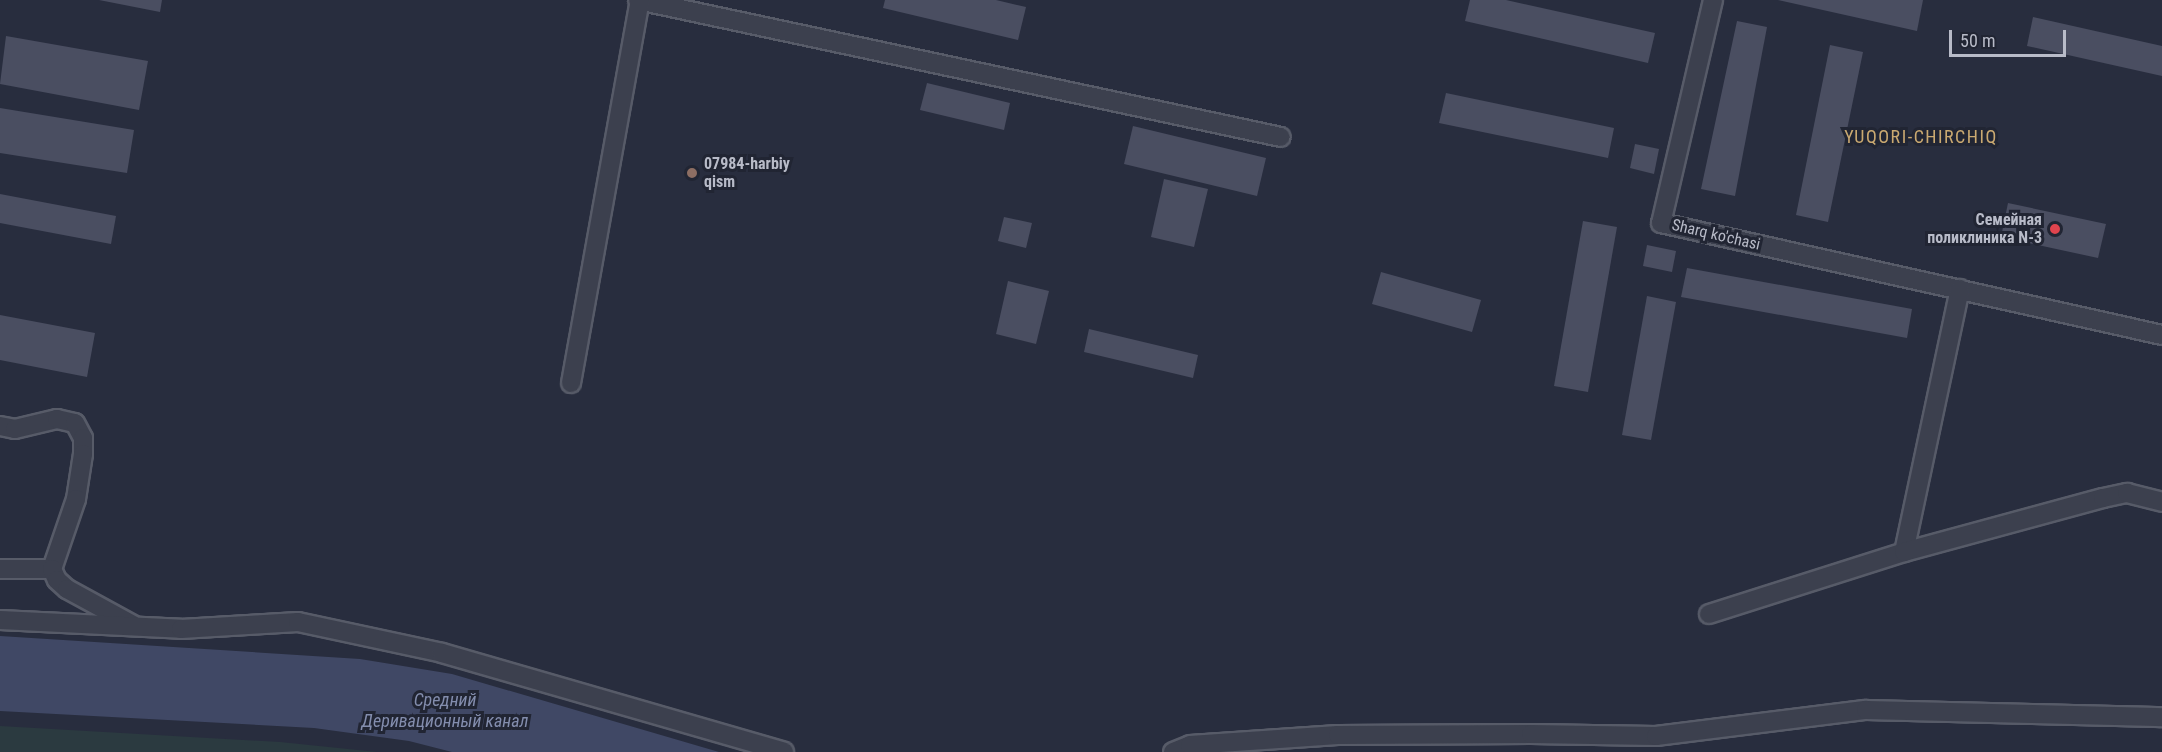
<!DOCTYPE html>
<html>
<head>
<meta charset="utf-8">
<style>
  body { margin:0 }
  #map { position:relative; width:2162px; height:752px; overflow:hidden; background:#282d3e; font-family:"Roboto Condensed",sans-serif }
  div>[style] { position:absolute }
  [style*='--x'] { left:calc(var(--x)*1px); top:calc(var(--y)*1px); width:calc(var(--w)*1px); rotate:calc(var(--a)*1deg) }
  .green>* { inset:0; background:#2b3a40 }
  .water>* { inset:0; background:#404865 }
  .building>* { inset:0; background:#4a4e61 }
  .roads { filter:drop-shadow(2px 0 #575b68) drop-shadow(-2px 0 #575b68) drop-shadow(0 2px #575b68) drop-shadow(0 -2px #575b68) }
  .minor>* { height:18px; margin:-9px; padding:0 9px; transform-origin:9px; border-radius:9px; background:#3c404e }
  .dots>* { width:16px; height:16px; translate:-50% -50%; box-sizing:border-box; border:3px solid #212533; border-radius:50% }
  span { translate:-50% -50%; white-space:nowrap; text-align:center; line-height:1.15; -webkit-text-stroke:6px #212533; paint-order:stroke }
  .poi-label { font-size:16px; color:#b8bbc8; font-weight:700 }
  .left { translate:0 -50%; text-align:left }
  .right { translate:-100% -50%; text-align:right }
  .street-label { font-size:16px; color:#b8bbc8 }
  .neighbourhood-label { font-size:18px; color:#caa971; letter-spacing:1.5px }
  .water-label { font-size:18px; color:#838dad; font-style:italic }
  .scale { position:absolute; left:1949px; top:30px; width:117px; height:27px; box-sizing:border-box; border:3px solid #b8bbc8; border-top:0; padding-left:8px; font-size:18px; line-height:21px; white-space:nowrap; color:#b8bbc8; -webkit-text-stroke:4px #212533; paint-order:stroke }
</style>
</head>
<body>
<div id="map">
  <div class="green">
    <i style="clip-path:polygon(0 726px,280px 742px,377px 752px,0 752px)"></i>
  </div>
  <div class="water">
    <i style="clip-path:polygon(0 636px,360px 659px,452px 674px,719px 752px,452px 752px,409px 741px,314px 728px,0 711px)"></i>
  </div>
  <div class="building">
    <i style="clip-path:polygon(99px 0,162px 0,160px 12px)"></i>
    <i style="clip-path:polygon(885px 0,996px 0,1026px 7px,1018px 40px,883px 8px)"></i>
    <i style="clip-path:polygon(1470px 0,1506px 0,1655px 33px,1648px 63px,1465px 21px)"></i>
    <i style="clip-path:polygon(1778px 0,1923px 0,1917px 31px)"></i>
    <i style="clip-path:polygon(2033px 17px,2162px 46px,2162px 76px,2027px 46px)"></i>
    <i style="clip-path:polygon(1737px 21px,1767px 27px,1735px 196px,1701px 189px)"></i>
    <i style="clip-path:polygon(6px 36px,148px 61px,139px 110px,0 84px)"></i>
    <i style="clip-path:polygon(1830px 45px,1863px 52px,1828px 222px,1796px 215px)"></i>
    <i style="clip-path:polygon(927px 83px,1010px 103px,1004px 130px,920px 110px)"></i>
    <i style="clip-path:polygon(1446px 93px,1614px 128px,1608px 158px,1439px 123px)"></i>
    <i style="clip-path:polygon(0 108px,134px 130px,127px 173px,0 153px)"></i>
    <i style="clip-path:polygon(1133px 126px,1266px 158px,1257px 196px,1124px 164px)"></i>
    <i style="clip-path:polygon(1635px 144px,1659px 149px,1654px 174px,1630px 168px)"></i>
    <i style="clip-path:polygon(1164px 179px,1208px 189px,1194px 247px,1151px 237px)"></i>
    <i style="clip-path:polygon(0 194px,116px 216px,111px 244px,0 223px)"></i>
    <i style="clip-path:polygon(2008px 203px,2106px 224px,2098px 258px,2001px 237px)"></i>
    <i style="clip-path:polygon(1004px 217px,1032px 223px,1026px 248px,998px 241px)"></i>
    <i style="clip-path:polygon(1583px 221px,1617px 227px,1588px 392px,1554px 386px)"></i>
    <i style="clip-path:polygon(1647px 245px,1676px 251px,1672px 272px,1643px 266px)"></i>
    <i style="clip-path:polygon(1687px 268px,1912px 309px,1907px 338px,1681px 297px)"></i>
    <i style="clip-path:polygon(1381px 272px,1481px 300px,1472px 332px,1372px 304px)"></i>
    <i style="clip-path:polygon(1008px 281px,1049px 291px,1036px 344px,996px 334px)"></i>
    <i style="clip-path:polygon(1647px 296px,1676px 302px,1651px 440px,1622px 435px)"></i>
    <i style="clip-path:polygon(0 315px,95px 333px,87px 377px,0 360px)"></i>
    <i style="clip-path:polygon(1089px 329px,1198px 355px,1193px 378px,1084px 352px)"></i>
  </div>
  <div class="roads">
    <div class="minor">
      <i style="--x:638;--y:0;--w:657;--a:12.03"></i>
      <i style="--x:1713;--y:0;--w:229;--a:103.1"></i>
      <i style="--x:1661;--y:223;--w:513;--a:12.6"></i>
      <i style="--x:571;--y:383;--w:389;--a:-79.8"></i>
      <i style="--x:0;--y:426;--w:15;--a:11"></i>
      <i style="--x:15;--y:429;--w:43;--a:-13.4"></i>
      <i style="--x:57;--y:419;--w:18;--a:13"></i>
      <i style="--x:75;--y:423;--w:17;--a:62"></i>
      <i style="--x:83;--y:438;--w:16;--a:90"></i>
      <i style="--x:83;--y:454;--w:46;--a:98.8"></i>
      <i style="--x:76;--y:499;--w:74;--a:108.9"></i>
      <i style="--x:1904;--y:552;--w:269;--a:-78"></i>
      <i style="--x:0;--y:569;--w:52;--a:0"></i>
      <i style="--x:52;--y:569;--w:12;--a:66"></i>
      <i style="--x:57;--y:580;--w:13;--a:42"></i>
      <i style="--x:67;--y:589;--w:75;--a:28.6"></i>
      <i style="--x:1709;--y:614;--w:205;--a:-17.6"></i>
      <i style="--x:1904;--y:552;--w:206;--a:-15.2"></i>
      <i style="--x:2103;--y:498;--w:25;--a:-12"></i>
      <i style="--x:2127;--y:493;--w:36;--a:14"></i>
      <i style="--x:0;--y:620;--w:181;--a:2.8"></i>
      <i style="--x:181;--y:629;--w:117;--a:-3.4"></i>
      <i style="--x:298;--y:622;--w:147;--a:12.1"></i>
      <i style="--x:442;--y:653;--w:356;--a:16.1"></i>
      <i style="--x:1173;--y:752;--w:18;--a:-22"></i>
      <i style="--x:1190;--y:745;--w:148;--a:-3.9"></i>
      <i style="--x:1338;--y:735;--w:193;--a:-0.3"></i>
      <i style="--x:1531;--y:734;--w:125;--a:0.9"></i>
      <i style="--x:1656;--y:736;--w:212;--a:-7.1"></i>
      <i style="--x:1866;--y:710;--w:296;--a:1.4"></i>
    </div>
  </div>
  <div class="dots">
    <i style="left:692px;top:173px;background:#8d6e63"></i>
    <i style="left:2055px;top:229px;background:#e0444e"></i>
  </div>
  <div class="poi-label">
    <span class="left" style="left:704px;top:173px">07984-harbiy<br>qism</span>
    <span class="right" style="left:2042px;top:229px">Семейная<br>поликлиника N-3</span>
  </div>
  <div class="street-label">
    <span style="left:1716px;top:235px;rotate:13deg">Sharq ko'chasi</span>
  </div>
  <div class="neighbourhood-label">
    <span style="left:1921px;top:137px">YUQORI-CHIRCHIQ</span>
  </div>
  <div class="water-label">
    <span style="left:445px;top:711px">Средний<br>Деривационный канал</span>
  </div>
  <div class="scale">50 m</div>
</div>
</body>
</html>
